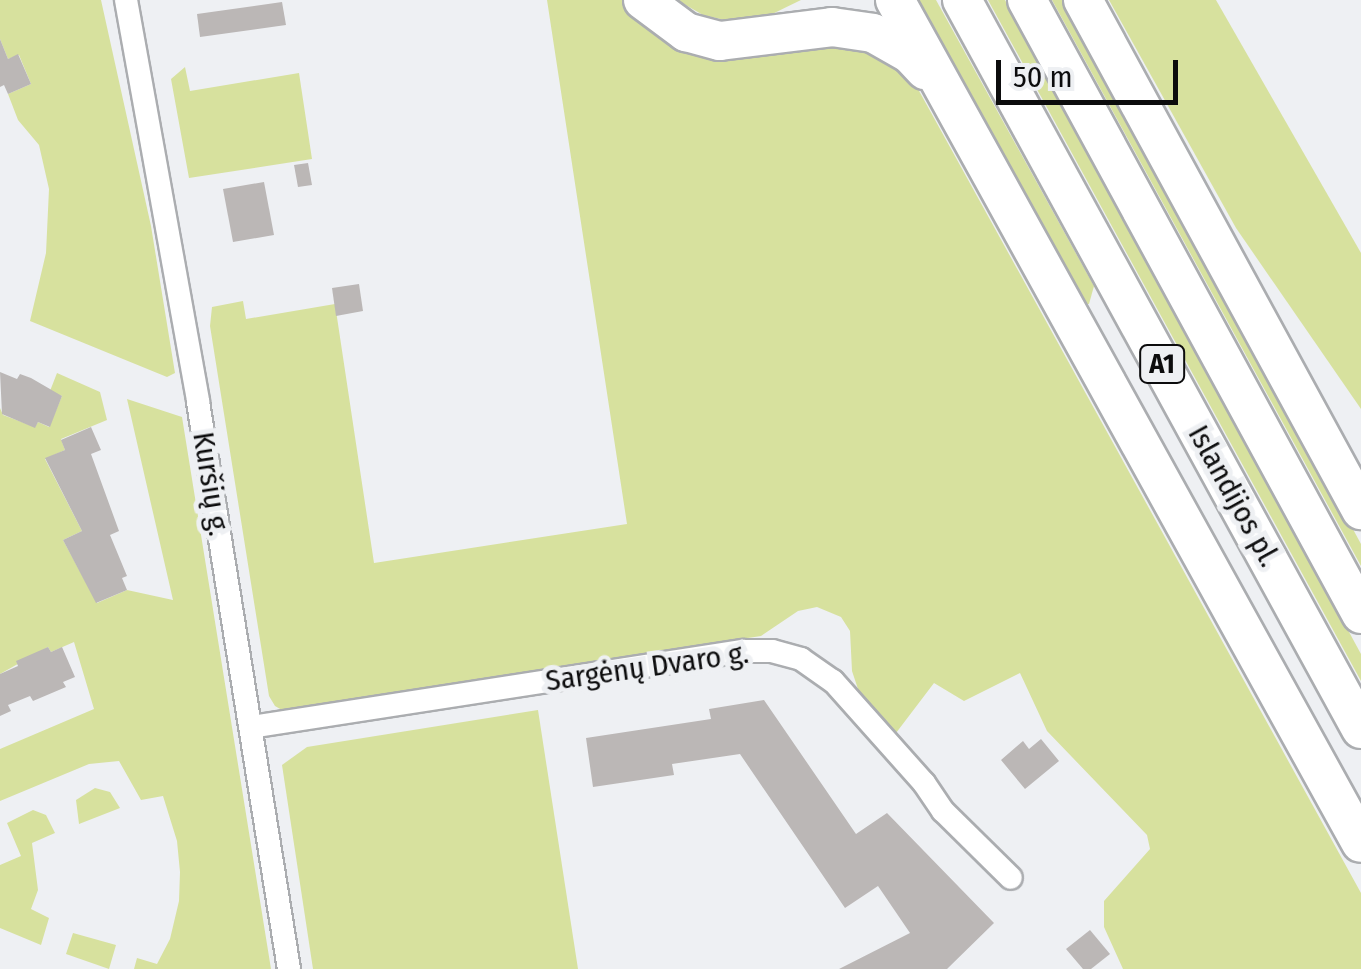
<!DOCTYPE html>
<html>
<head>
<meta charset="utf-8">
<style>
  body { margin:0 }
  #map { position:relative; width:1361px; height:969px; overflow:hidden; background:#eef0f3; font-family:"Fira Sans Condensed",sans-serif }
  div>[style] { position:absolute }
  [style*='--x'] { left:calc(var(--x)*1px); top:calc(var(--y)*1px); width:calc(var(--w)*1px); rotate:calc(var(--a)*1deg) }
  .green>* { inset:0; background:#d7e19e }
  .building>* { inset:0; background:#bbb7b6 }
  .roads { filter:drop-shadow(2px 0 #abadb0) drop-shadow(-2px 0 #abadb0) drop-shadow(0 2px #abadb0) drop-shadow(0 -2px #abadb0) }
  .minor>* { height:22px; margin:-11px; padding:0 11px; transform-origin:11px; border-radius:11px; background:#fff }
  .trunk>* { height:38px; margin:-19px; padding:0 19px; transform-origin:19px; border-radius:19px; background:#fff }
  span { translate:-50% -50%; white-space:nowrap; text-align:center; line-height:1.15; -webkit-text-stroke:10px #eef0f3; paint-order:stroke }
  .shield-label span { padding:2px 8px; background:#eef0f3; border:2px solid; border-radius:8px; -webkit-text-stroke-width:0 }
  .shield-label { font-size:28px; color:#0c0c0d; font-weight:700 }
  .street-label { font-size:30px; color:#0c0c0d }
  .scale { position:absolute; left:996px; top:60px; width:182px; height:45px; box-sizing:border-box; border:5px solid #0c0c0d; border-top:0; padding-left:12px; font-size:30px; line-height:35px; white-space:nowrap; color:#0c0c0d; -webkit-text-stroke:8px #eef0f3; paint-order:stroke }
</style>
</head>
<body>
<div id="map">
  <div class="green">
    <i style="clip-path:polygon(0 0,101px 0,151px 226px,175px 373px,167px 377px,30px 321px,46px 253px,49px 189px,39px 145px,18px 120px,8px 94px,31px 84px,19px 55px,8px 59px,0 39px)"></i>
    <i style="clip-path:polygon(547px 0,629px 0,665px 31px,822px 41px,876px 51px,918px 89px,1361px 893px,1361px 969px,1123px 969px,1104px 927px,1104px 901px,1150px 849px,1147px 835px,1047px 731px,1020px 673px,964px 701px,934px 683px,896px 733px,859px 692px,852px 671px,850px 631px,841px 617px,817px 607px,798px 611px,761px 636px,282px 710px,275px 706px,269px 696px,210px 326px,212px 307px,243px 301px,246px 319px,335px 304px,374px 563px,627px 524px)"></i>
    <i style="clip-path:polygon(677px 0,801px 0,766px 17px,729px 21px,703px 15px)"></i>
    <i style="clip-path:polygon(913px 0,936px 0,1094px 286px,1089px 304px,1080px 304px)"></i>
    <i style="clip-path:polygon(988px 0,1005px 0,1361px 654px,1361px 681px)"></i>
    <i style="clip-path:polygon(1052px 0,1067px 0,1361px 544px,1361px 566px)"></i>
    <i style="clip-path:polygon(1109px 0,1216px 0,1361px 253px,1361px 409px,1236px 228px)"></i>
    <i style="clip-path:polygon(185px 67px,190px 91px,299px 73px,312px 159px,189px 178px,171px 79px)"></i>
    <i style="clip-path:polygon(57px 373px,100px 392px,107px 420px,61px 439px,65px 450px,45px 459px,82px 531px,63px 540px,97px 603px,127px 590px,173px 600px,127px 399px,182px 417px,271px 969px,134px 969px,137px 958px,157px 964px,170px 939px,179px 901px,180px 872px,177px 841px,163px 796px,141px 800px,119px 761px,89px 764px,0 801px,0 749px,94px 709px,74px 642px,51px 652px,48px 647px,0 674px,0 408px,3px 415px,35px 427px,38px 422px,49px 427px,62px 396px,50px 391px)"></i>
    <i style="clip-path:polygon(538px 710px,578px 969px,313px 969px,282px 765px,307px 747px)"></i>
    <i style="clip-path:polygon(95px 788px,110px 792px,120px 808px,79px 824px,76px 800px)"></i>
    <i style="clip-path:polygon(33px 810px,46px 815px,55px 833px,32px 843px,38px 890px,31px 909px,49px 918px,41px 945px,0 928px,0 865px,21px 856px,7px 823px)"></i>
    <i style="clip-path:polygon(73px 933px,116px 945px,109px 969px,66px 954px)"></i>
  </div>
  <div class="building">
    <i style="clip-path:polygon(282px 2px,286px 25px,200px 37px,197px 14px)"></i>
    <i style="clip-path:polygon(0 39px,8px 59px,18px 54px,31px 84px,8px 94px,4px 85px,0 87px)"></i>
    <i style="clip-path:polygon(308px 163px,312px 185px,298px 187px,294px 165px)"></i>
    <i style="clip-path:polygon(264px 182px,274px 235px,233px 242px,223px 189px)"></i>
    <i style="clip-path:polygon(359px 284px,363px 311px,336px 316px,332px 288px)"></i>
    <i style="clip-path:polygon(0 372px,17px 379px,20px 374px,31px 378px,62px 396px,50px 427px,38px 422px,35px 428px,2px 414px)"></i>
    <i style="clip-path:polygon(91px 427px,101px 450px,91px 454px,119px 531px,110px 535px,127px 576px,122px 578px,127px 590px,96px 603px,63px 540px,82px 531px,45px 458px,65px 450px,61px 440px)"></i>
    <i style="clip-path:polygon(48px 647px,51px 652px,62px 647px,75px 677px,63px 682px,66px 687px,33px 701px,30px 696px,8px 705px,11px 711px,0 716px,0 674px,18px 666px,16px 661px)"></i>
    <i style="clip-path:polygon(764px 700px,856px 834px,887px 813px,994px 923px,947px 969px,839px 969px,910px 933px,878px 886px,845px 908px,740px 754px,672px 764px,674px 775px,593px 787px,586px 738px,711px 719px,709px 709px)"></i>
    <i style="clip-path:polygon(1041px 739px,1059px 761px,1025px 789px,1001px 760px,1023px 741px,1029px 749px)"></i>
    <i style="clip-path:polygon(1090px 930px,1110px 954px,1091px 969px,1083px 969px,1066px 949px)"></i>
  </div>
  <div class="roads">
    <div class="minor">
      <i style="--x:126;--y:0;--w:408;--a:79.8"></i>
      <i style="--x:198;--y:402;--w:574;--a:80.88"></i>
      <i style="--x:251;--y:727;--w:499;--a:-8.8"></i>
      <i style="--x:744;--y:651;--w:28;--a:0"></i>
      <i style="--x:772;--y:651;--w:30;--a:15"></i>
      <i style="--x:801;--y:659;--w:39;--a:35"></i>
      <i style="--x:833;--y:681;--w:137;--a:48.3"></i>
      <i style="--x:924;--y:783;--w:34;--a:56"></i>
      <i style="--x:943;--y:811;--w:95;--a:44.6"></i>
    </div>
    <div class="trunk">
      <i style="--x:643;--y:0;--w:54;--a:36.7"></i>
      <i style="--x:686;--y:32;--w:35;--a:15"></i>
      <i style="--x:720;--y:41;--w:113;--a:-7.1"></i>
      <i style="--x:832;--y:27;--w:41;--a:8.3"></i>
      <i style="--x:873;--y:33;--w:43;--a:29.6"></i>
      <i style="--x:910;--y:54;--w:22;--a:47"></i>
      <i style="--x:895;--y:0;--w:963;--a:61.07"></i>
      <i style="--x:962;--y:0;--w:831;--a:61.31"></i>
      <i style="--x:1027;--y:0;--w:699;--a:61.45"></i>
      <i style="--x:1083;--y:0;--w:581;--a:61.41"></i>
    </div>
  </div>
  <div class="shield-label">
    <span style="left:1162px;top:364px">A1</span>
  </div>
  <div class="street-label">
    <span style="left:211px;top:484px;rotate:81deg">Kuršių g.</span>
    <span style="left:1234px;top:496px;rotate:61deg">Islandijos pl.</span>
    <span style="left:647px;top:667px;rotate:-8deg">Sargėnų Dvaro g.</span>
  </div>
  <div class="scale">50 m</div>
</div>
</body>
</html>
